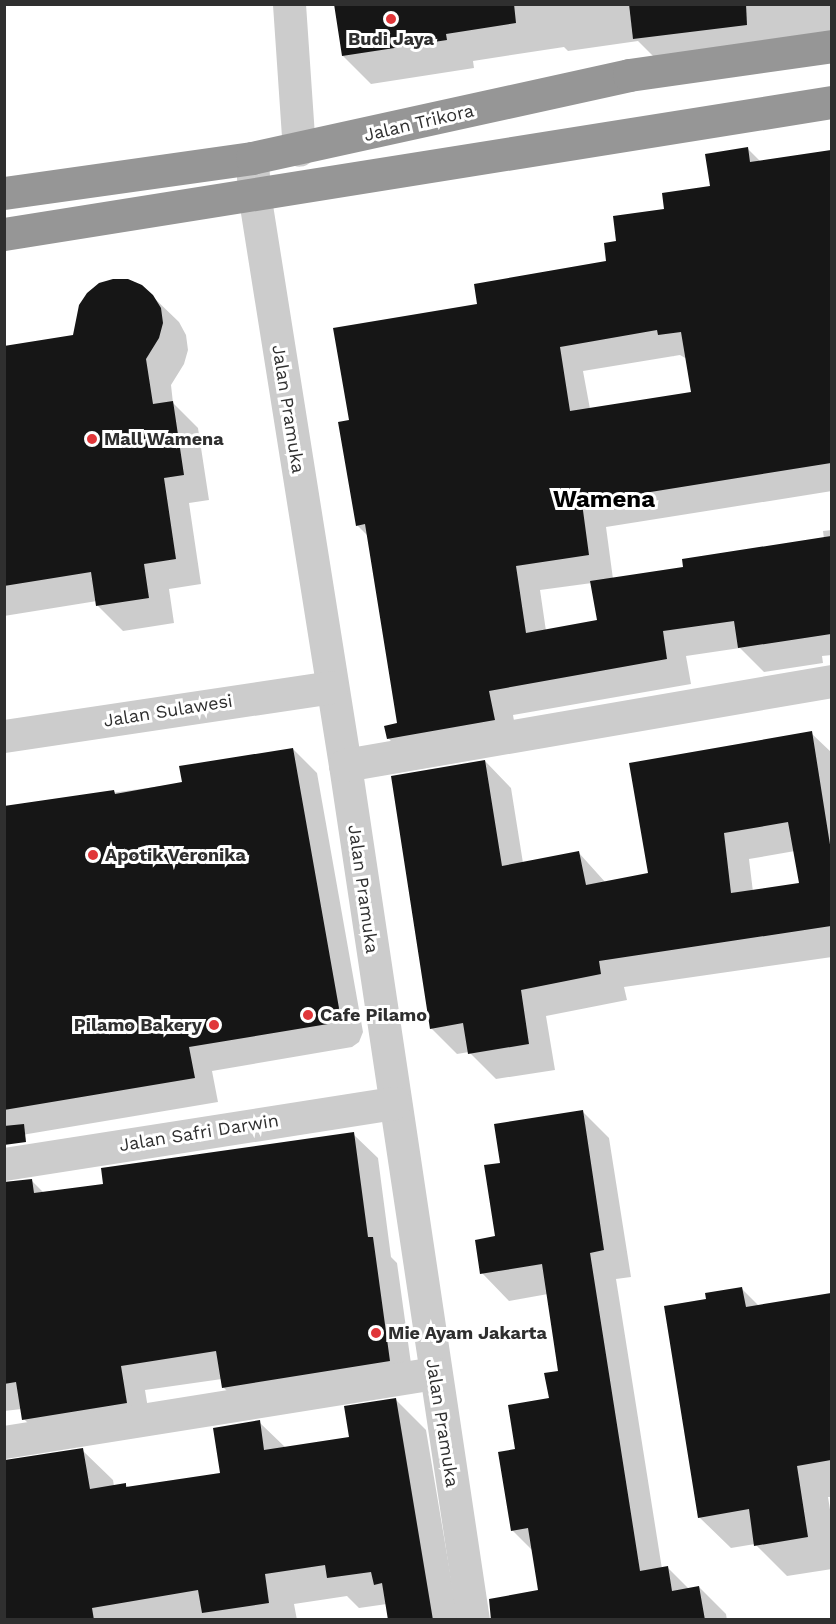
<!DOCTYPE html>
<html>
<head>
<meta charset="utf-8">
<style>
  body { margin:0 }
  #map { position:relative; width:836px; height:1624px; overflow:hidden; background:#fff; font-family:"Work Sans",sans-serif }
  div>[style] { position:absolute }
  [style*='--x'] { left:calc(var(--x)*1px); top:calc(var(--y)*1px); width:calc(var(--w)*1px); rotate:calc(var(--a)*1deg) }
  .shadow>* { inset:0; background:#0003 }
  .building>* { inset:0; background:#161616 }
  .minor>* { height:33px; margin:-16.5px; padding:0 16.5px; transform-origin:16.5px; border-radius:16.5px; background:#ccc }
  .highway>* { height:33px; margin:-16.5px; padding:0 16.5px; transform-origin:16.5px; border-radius:16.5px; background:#969696 }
  .dots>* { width:16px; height:16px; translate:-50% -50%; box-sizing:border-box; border:3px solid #fff; border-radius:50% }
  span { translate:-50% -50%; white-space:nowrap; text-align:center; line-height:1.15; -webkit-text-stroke:6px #fff; paint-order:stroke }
  .poi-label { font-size:18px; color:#2f2f2f; font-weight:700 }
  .left { translate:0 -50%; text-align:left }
  .right { translate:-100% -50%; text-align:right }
  .street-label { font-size:18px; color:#2f2f2f }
  .district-label { font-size:24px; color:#000; font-weight:700 }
  .frame { position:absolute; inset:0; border:6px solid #2f2f2f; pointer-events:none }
</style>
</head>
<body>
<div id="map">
  <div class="shadow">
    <i style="clip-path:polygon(336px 4px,830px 4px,832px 45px,663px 66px,638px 41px,568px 51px,564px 47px,473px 61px,474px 68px,371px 84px,343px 56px)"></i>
    <i style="clip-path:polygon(evenodd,748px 149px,760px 161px,832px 151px,832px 491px,606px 527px,613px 579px,685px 569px,824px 539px,823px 531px,832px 530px,832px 655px,822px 656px,823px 663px,764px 672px,740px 648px,686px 656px,691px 684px,513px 715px,518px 744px,413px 763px,388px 738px,398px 725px,369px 537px,357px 525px,350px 421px,479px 305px,608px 262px,617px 242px,666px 210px,712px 187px,748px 149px,680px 355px,687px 359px,692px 393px,590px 409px,583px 371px,680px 355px,748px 149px,592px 583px,598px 621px,546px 631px,540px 590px,592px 583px)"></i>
    <i style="clip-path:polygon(152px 296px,179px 322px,186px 335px,188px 350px,184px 364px,171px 385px,173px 403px,198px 428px,209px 500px,189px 503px,201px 584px,169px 589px,174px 623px,123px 631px,97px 605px,97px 601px,4px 616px,4px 347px,74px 336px)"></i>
    <i style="clip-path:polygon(evenodd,811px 733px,832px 753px,832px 957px,624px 987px,627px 1000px,546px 1016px,555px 1070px,496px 1079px,469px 1052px,457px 1054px,431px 1028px,485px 761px,511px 788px,523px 863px,579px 853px,606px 883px,649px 874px,811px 733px,795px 851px,801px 884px,753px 892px,749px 859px,795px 851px)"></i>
    <i style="clip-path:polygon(293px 749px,317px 773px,363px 1032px,359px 1042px,352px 1047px,212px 1071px,218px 1102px,4px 1138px,4px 808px,183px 783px)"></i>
    <i style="clip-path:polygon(582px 1111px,609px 1138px,631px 1277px,616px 1279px,662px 1569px,668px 1568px,689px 1589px,699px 1587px,726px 1614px,727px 1620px,528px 1620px,540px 1591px,533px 1551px,512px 1530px,517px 1451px,550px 1399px,560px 1372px,548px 1294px,509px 1301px,482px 1273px,497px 1237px,501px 1164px)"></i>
    <i style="clip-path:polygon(353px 1134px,378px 1158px,391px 1257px,397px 1263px,414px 1385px,248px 1412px,223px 1387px,222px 1379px,145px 1390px,151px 1427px,48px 1444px,24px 1419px,22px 1409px,4px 1411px,4px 1183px,31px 1180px,44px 1193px,105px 1185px)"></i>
    <i style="clip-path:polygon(742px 1289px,759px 1306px,832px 1294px,832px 1497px,828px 1497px,832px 1522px,832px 1569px,787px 1576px,755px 1544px,731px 1548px,699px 1517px,707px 1301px)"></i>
    <i style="clip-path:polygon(396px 1400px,426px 1430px,458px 1620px,390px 1620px,387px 1604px,359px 1608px,347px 1596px,294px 1604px,297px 1620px,4px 1620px,4px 1467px,82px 1450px,113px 1480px,114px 1486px,125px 1484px,129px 1488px,222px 1474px,259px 1422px,286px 1448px,351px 1438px)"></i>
  </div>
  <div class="building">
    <i style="clip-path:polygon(334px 4px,514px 4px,516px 23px,446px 34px,447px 40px,342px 56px)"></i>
    <i style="clip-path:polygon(629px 4px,746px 4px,747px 25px,633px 39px)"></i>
    <i style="clip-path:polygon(evenodd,748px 147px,750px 162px,831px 150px,831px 463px,582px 503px,589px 555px,516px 566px,526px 633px,597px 620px,590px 581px,683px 567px,682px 559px,831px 536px,831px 634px,738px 648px,734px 621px,663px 631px,667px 659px,489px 691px,495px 720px,387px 739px,384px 726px,397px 723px,365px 524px,356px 526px,338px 422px,349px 420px,333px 328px,477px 304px,474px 284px,606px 261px,604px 243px,616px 241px,613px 216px,664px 209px,662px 193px,710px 186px,705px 154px,748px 147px,657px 330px,658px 335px,681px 332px,691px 392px,570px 411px,560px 347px,657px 330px)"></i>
    <i style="clip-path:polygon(113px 279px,128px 279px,142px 285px,153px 295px,161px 308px,163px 323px,159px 338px,146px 359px,153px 404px,173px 401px,184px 475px,164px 478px,176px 559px,144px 564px,149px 598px,96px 606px,91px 572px,4px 586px,4px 346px,73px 335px,79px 305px,87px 293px,99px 283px)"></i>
    <i style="clip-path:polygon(evenodd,812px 731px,831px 851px,831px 926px,599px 961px,601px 974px,521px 990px,529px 1044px,468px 1054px,463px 1023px,430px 1029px,391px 776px,485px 760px,502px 866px,579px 851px,586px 885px,648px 873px,629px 763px,812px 731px,788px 822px,799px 883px,731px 893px,724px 833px,788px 822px)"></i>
    <i style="clip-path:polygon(293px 748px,339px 1008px,336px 1018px,328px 1024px,189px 1047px,195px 1078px,4px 1110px,4px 806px,114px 790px,115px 794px,182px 782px,179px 766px)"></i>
    <i style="clip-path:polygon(583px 1110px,604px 1250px,590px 1253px,640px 1571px,668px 1566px,672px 1591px,699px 1586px,705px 1620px,491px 1620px,489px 1599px,538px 1590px,528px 1528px,511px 1531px,498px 1452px,515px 1449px,508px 1405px,549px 1398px,544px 1373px,558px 1371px,542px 1264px,480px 1274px,475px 1240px,495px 1236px,484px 1165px,500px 1163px,494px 1124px)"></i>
    <i style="clip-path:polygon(24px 1124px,26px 1142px,4px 1145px,4px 1126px)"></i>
    <i style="clip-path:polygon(354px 1132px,368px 1237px,373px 1237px,390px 1361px,222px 1388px,216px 1351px,121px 1366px,127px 1403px,22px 1420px,16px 1382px,4px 1384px,4px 1182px,32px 1179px,34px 1193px,103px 1184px,101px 1168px)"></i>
    <i style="clip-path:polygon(742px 1287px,746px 1307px,831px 1293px,831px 1460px,797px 1466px,808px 1537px,754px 1546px,749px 1509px,698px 1518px,664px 1306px,706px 1299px,705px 1293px)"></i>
    <i style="clip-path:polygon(396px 1398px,433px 1620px,388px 1620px,382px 1583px,374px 1585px,371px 1572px,327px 1578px,325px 1565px,265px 1574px,269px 1603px,202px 1613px,198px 1590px,92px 1608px,94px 1620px,5px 1620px,5px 1460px,83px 1448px,90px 1489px,126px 1483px,126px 1487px,220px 1473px,213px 1428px,260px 1420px,264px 1450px,349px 1437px,344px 1406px)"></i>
  </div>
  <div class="minor">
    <i style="--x:289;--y:4;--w:146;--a:86.1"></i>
    <i style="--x:252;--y:158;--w:35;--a:87"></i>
    <i style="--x:254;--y:193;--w:579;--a:80.96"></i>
    <i style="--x:345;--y:765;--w:865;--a:81.49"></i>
    <i style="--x:4;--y:736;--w:331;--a:-8.5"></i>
    <i style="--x:345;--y:765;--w:494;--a:-9.8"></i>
    <i style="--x:4;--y:1164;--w:395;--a:-8.9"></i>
    <i style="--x:4;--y:1442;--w:436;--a:-9.1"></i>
  </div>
  <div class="highway">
    <i style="--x:4;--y:193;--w:250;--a:-8"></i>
    <i style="--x:252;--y:158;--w:386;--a:-12.4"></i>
    <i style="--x:629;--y:75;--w:205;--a:-8.1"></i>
    <i style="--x:4;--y:234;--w:838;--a:-9.06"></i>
  </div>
  <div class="dots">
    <i style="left:391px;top:19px;background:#e03639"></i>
    <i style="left:92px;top:439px;background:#e03639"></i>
    <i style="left:93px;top:855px;background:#e03639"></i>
    <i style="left:308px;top:1015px;background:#e03639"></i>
    <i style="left:214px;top:1025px;background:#e03639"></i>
    <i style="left:376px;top:1333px;background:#e03639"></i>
  </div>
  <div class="poi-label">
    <span style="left:391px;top:39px">Budi Jaya</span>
    <span class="left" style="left:104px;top:439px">Mall Wamena</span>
    <span class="left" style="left:105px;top:855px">Apotik Veronika</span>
    <span class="left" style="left:320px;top:1015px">Cafe Pilamo</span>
    <span class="right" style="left:202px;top:1025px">Pilamo Bakery</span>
    <span class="left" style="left:388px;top:1333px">Mie Ayam Jakarta</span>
  </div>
  <div class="street-label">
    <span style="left:419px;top:123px;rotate:-13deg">Jalan Trikora</span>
    <span style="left:288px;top:409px;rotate:81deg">Jalan Pramuka</span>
    <span style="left:168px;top:711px;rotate:-9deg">Jalan Sulawesi</span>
    <span style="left:363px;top:889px;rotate:82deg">Jalan Pramuka</span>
    <span style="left:199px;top:1133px;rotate:-9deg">Jalan Safri Darwin</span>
    <span style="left:442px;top:1423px;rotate:81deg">Jalan Pramuka</span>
  </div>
  <div class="district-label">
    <span style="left:604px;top:500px">Wamena</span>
  </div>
  <div class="frame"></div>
</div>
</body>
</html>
